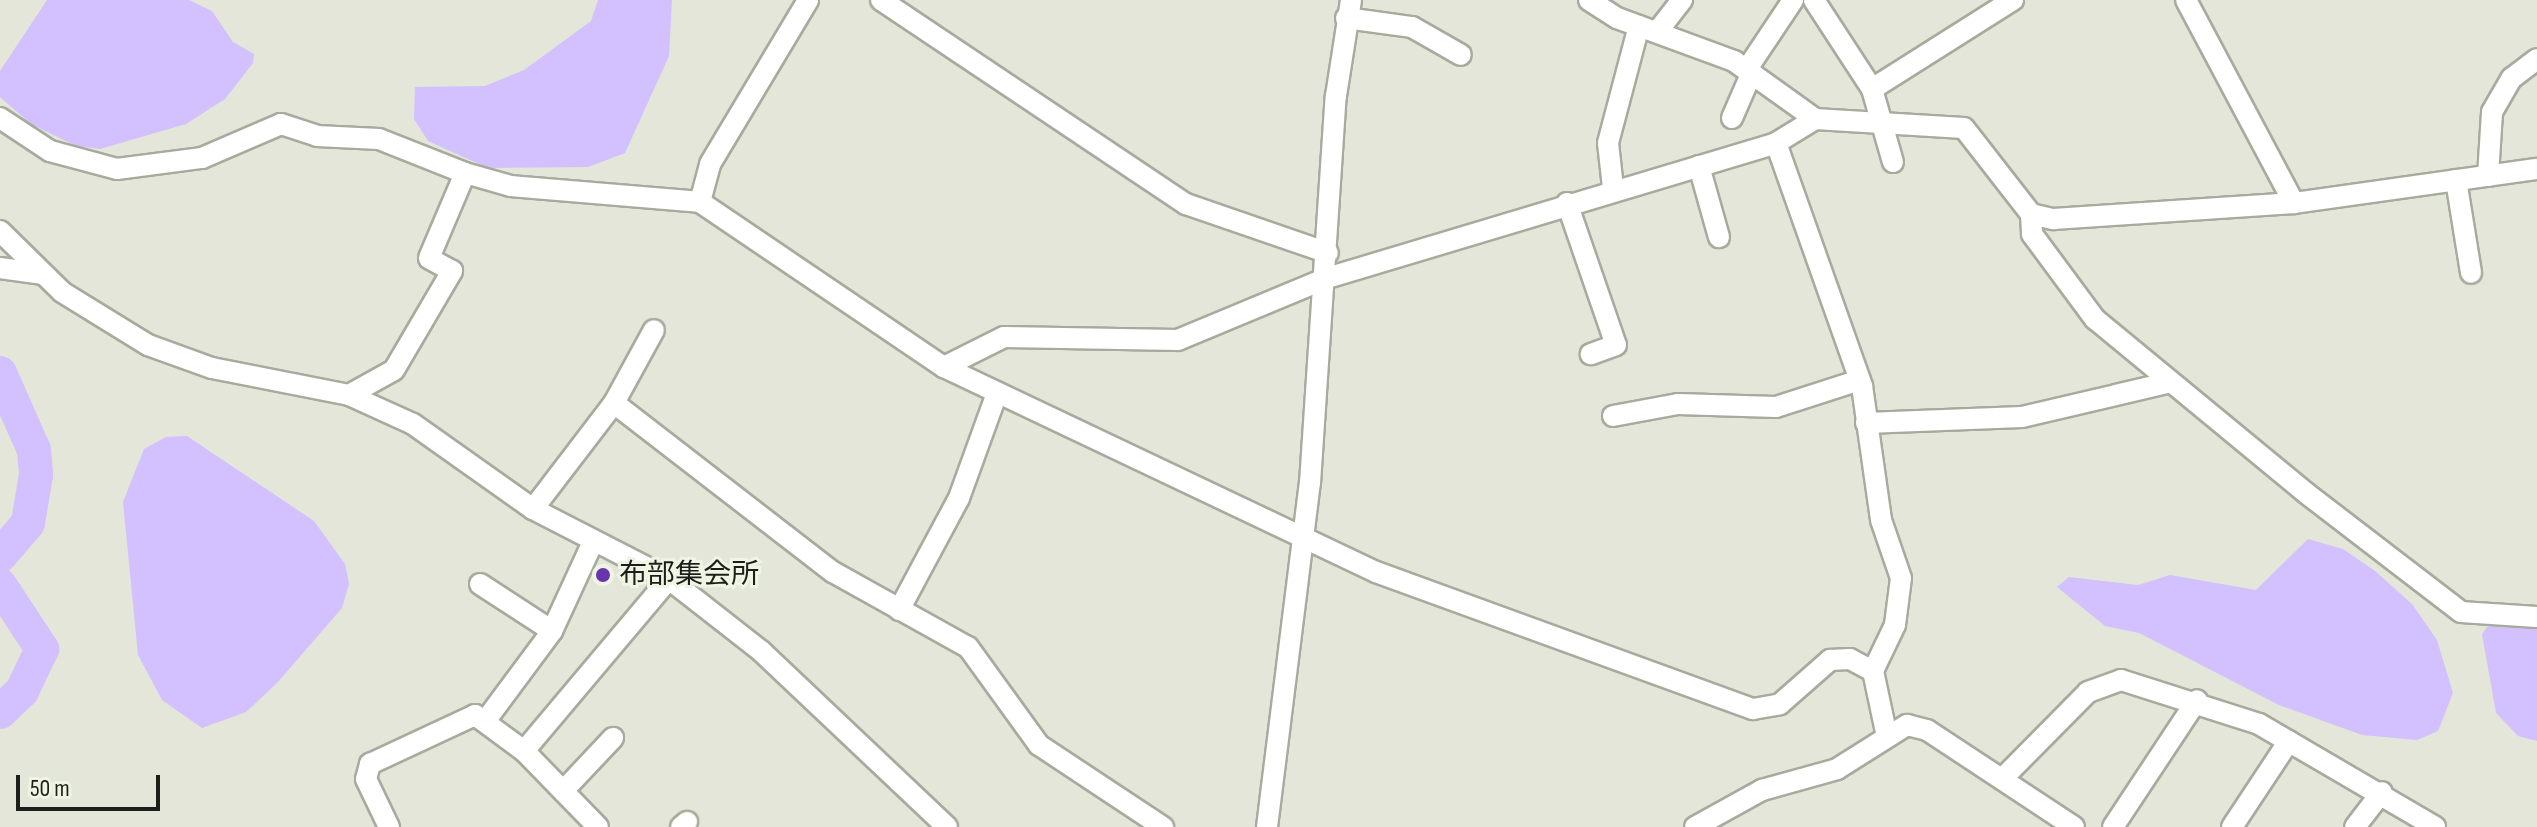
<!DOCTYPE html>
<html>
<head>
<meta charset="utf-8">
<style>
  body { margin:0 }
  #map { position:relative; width:2537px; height:827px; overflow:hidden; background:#e3e6d8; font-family:"Sofia Sans Condensed","Noto Sans JP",sans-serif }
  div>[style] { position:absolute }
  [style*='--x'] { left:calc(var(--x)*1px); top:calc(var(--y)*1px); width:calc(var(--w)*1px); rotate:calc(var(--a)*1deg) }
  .water>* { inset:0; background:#d3c0fe }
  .river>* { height:34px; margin:-17px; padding:0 17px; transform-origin:17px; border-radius:17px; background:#d3c0fe }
  .roads { filter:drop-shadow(2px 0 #a7ab9d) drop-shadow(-2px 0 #a7ab9d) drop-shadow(0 2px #a7ab9d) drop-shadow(0 -2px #a7ab9d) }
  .minor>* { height:20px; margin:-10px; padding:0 10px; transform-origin:10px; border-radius:10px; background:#fff }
  .dots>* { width:22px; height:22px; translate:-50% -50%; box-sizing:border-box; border:4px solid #f0f4e5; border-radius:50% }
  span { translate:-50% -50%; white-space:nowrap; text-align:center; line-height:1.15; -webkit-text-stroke:6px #f0f4e5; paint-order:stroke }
  .poi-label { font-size:28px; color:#1c1e19 }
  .left { translate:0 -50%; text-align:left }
  .scale { position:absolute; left:16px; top:775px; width:144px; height:36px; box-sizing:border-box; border:4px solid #1c1e19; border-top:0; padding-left:10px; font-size:24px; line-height:28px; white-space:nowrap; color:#1c1e19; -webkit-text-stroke:6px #f0f4e5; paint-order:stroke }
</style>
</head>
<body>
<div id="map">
  <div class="water">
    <i style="clip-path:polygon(47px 0,189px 0,212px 11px,233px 42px,254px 54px,253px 63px,225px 99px,186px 124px,100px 149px,76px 146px,31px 124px,0 97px,0 71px)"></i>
    <i style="clip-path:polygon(598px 0,672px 0,669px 56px,625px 153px,588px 167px,488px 168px,428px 141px,414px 119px,415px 87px,485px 86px,524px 70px,591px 21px)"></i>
    <i style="clip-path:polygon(187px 436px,314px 521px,345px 564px,349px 584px,342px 608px,277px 683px,246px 712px,202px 728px,162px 700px,138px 655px,123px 502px,144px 449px,166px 437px)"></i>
    <i style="clip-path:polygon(2308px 539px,2343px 549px,2375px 571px,2412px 604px,2437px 640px,2453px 693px,2438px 731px,2417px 740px,2362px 735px,2279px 705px,2139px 633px,2105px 626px,2057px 587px,2069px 577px,2138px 585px,2170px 575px,2256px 590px)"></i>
    <i style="clip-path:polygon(2488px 626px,2537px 626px,2537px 741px,2518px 736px,2496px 713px,2482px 634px)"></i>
  </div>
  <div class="river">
    <i style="--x:0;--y:373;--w:84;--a:66.2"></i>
    <i style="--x:34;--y:450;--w:25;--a:85"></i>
    <i style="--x:36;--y:475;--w:49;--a:99.5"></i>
    <i style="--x:28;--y:523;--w:43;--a:130.3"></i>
    <i style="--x:0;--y:585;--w:77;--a:56.7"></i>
    <i style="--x:42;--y:649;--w:47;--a:115.5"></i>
    <i style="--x:22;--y:691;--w:30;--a:136"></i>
  </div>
  <div class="roads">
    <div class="minor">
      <i style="--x:881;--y:0;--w:367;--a:33.8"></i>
      <i style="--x:1186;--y:204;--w:150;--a:19"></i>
      <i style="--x:1589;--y:0;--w:33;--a:33"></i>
      <i style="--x:1617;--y:18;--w:125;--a:20.2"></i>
      <i style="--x:1734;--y:61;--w:100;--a:35.6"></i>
      <i style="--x:1815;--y:119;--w:149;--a:3.5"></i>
      <i style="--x:1964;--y:128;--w:109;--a:52.1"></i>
      <i style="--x:2031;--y:214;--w:23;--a:13"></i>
      <i style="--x:2053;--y:219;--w:242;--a:-3.8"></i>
      <i style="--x:2294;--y:203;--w:245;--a:-8"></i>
      <i style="--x:1814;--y:0;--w:106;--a:56.9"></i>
      <i style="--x:1872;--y:89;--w:76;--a:74"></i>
      <i style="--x:2186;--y:0;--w:230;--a:62"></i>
      <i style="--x:1346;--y:18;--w:67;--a:7.8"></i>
      <i style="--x:1412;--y:27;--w:56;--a:29.7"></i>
      <i style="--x:1657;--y:32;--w:41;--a:-52"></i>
      <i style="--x:1747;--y:69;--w:83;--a:-56.3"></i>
      <i style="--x:1872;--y:89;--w:167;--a:-32.3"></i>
      <i style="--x:0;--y:118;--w:60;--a:33.4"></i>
      <i style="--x:50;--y:151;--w:69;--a:15"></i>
      <i style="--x:117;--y:169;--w:86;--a:-7.4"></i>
      <i style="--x:202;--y:158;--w:86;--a:-23.3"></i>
      <i style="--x:281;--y:124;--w:38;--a:18"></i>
      <i style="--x:317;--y:136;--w:62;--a:2.8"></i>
      <i style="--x:379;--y:139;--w:92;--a:21.6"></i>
      <i style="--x:1732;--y:118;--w:50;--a:-66.5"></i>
      <i style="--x:1776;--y:143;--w:258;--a:70.5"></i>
      <i style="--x:1862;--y:386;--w:135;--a:81.9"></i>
      <i style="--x:1881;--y:520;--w:61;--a:71"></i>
      <i style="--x:1901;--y:578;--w:47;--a:97.3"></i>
      <i style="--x:1895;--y:625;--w:51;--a:115.6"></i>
      <i style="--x:1873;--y:671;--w:62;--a:78"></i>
      <i style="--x:1699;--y:166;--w:74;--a:74.3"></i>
      <i style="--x:2488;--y:176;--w:64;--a:-86.4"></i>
      <i style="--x:2492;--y:112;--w:39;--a:-60"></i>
      <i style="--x:2512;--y:78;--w:31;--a:-37"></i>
      <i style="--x:2456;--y:180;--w:94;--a:80.8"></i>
      <i style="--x:1613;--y:188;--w:45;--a:-96.3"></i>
      <i style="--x:1608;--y:143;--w:121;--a:-75.2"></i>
      <i style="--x:700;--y:202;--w:39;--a:-75"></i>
      <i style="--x:710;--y:164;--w:191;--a:-59.1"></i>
      <i style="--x:1567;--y:203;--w:150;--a:71"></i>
      <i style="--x:1616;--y:345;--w:27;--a:160"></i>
      <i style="--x:2031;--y:214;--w:20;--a:87"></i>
      <i style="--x:2032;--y:234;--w:106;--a:53.5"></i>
      <i style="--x:2095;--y:319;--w:273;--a:39.5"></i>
      <i style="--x:2306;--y:493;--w:195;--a:37.5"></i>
      <i style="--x:2461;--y:612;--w:76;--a:3.8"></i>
      <i style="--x:0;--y:231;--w:87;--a:44.5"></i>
      <i style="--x:62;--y:292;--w:101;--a:31.6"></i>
      <i style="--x:148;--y:345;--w:68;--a:19.8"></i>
      <i style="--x:212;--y:368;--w:140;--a:11.1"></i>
      <i style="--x:349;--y:395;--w:70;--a:24.4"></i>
      <i style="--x:413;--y:424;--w:147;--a:35.3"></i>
      <i style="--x:533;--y:509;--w:153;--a:27.2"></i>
      <i style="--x:669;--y:579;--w:117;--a:38"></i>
      <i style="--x:761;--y:651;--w:256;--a:43.4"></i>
      <i style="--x:0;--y:268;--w:42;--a:8.1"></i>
      <i style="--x:944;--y:367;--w:67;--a:-26.6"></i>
      <i style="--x:1004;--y:337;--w:174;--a:1"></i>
      <i style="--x:1178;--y:340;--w:161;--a:-22.6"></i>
      <i style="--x:1327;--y:278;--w:469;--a:-16.7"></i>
      <i style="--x:1776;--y:143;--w:46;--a:-31.6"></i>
      <i style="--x:349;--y:395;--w:51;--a:-29.1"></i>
      <i style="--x:394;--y:370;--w:115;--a:-59.6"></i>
      <i style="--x:452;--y:271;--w:26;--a:-151"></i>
      <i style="--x:429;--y:258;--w:92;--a:-67"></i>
      <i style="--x:465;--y:173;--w:48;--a:15.8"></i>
      <i style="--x:511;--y:186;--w:190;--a:4.8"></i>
      <i style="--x:700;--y:202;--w:295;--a:34.1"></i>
      <i style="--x:944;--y:367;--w:478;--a:25.4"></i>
      <i style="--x:1376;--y:572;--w:401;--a:20"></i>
      <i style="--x:1753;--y:709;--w:27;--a:-10"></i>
      <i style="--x:1780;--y:704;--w:67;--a:-41.3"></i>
      <i style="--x:1830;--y:660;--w:20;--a:-3"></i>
      <i style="--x:1850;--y:659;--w:26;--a:28"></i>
      <i style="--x:614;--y:403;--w:277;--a:37.7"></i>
      <i style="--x:833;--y:572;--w:154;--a:29.1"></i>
      <i style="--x:968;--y:647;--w:121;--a:54.1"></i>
      <i style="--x:1039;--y:745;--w:149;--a:33.5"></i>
      <i style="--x:1613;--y:416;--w:66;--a:-10.5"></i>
      <i style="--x:1678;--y:404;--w:98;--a:1.8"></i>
      <i style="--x:1776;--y:407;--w:88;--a:-17.8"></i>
      <i style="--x:1866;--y:423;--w:156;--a:-2.2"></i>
      <i style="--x:2022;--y:417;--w:153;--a:-13.2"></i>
      <i style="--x:533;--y:509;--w:133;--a:-52.6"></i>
      <i style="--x:614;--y:403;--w:83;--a:-61.3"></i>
      <i style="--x:480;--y:584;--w:86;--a:33.1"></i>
      <i style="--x:899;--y:610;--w:127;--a:-61.8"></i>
      <i style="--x:959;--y:498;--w:112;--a:-70.1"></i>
      <i style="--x:486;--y:720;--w:111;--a:-53.4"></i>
      <i style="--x:552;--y:631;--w:98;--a:-65.3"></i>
      <i style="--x:2002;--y:779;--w:122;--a:-45.3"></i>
      <i style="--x:2088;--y:692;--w:35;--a:-20"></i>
      <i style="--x:2121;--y:680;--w:145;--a:17.7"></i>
      <i style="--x:2259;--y:724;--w:204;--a:30.3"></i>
      <i style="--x:563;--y:791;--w:73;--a:-46.7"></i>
      <i style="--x:389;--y:827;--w:53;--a:-115.6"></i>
      <i style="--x:366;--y:779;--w:16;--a:-75"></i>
      <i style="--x:370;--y:764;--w:116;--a:-25"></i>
      <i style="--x:475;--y:715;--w:61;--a:36.3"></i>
      <i style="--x:598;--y:827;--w:106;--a:-134.2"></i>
      <i style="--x:524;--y:751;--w:225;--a:-49.9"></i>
      <i style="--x:681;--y:827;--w:8;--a:-40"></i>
      <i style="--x:1267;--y:827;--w:347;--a:-82.9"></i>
      <i style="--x:1310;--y:483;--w:388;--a:-86.2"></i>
      <i style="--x:1336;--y:96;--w:97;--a:-81.1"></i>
      <i style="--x:1695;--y:827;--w:77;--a:-28.9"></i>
      <i style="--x:1762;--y:790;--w:78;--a:-15.6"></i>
      <i style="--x:1837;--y:769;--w:83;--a:-32.2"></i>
      <i style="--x:1907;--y:725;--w:21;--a:14"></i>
      <i style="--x:1927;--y:730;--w:176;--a:33.4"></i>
      <i style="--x:2113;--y:827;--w:152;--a:-56.5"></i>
      <i style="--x:2232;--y:827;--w:103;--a:-56.5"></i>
      <i style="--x:2355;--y:827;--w:44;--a:-52.4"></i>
    </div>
  </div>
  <div class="dots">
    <i style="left:603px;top:575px;background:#6835ad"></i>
  </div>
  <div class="poi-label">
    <span class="left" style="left:619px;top:575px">布部集会所</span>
  </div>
  <div class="scale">50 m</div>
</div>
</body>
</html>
